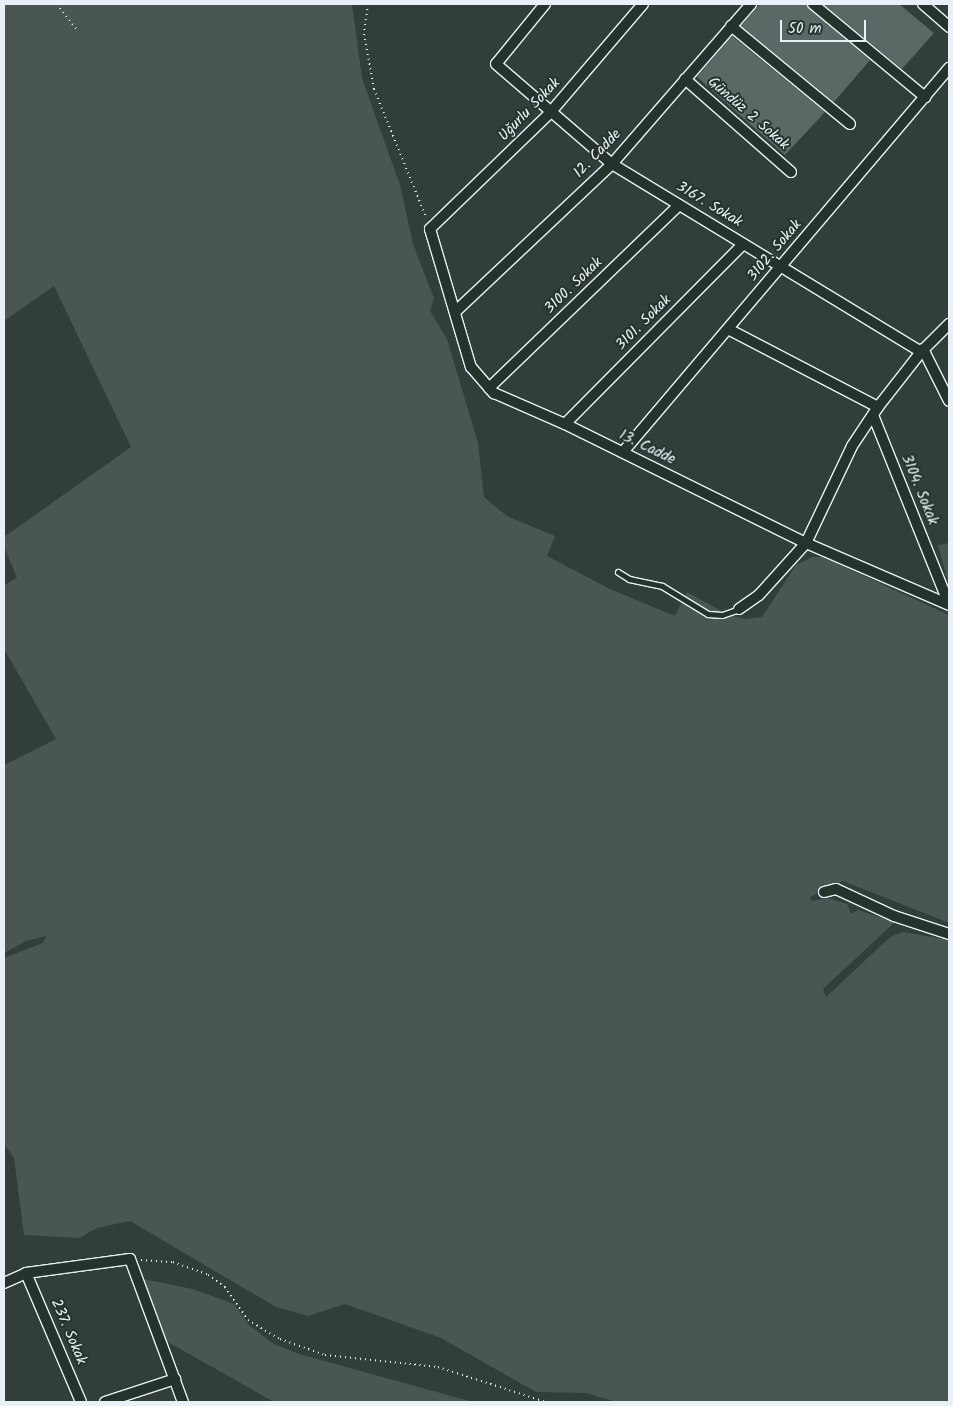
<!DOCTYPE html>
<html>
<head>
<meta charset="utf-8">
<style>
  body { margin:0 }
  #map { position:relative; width:953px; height:1406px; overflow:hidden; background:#323e39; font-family:Kalam,sans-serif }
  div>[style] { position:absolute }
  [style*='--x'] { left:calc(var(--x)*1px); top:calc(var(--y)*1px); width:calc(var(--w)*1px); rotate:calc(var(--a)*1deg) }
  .green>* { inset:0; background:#495651 }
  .building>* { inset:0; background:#5c6865 }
  .path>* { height:2px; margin-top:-1px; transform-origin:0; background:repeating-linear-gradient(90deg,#e8f1f8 0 1px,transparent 0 5px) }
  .roads { filter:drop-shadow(1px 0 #e8f1f8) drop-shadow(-1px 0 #e8f1f8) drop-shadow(0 1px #e8f1f8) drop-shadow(0 -1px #e8f1f8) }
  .lane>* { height:5px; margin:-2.5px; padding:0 2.5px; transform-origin:2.5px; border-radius:2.5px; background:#26332d }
  .street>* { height:10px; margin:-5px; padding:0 5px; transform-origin:5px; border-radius:5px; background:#26332d }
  span { translate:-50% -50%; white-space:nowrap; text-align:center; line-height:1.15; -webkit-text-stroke:4px #26332d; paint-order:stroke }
  .street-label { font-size:15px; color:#e8f1f8 }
  .frame { position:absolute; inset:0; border:5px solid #e8f1f8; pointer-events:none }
  .scale { position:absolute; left:780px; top:20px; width:86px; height:22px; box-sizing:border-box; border:2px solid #e8f1f8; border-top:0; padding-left:6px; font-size:15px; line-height:18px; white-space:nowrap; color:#e8f1f8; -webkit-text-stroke:4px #26332d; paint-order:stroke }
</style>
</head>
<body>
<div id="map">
  <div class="green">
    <i style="clip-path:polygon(4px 4px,352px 4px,362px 78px,400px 185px,413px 244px,434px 298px,430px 311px,447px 339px,478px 443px,484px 497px,507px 516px,555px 536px,547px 556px,610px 589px,675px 616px,687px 592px,729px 615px,745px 619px,762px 617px,796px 565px,812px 557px,823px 557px,949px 615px,949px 923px,843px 881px,810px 897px,812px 901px,828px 898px,847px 904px,851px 914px,858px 910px,895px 922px,823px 989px,826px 997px,890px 937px,903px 932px,949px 940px,949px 1402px,616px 1402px,586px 1393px,536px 1392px,441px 1338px,345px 1304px,308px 1316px,276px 1307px,130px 1221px,97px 1228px,79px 1238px,24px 1235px,14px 1158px,4px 1144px,4px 958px,43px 943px,46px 936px,26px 941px,4px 953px,4px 765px,56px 739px,4px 649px,4px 585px,17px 578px,4px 546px,4px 537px,131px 447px,54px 286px,4px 321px)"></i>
    <i style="clip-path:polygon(949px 543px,949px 586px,938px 545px)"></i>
    <i style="clip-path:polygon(143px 1279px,193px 1289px,234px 1304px,250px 1326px,274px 1344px,299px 1354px,473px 1402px,274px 1402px,166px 1341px)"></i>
  </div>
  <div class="building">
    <i style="clip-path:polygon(760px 4px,806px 4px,809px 9px,870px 60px,834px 102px,741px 26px)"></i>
    <i style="clip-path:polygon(823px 4px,899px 4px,934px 33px,902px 69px)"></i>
    <i style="clip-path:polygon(732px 36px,825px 112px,785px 155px,697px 77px)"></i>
  </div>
  <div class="path">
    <i style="--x:57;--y:4;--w:34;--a:52"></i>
    <i style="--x:368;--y:4;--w:30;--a:98"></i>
    <i style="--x:364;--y:34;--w:56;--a:79.7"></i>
    <i style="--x:374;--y:89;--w:138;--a:67.9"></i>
    <i style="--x:141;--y:1260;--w:32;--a:4"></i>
    <i style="--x:173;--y:1262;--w:37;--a:20"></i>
    <i style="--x:208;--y:1275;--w:21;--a:35"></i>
    <i style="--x:225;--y:1287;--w:40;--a:55.1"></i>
    <i style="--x:248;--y:1320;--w:37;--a:31"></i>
    <i style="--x:280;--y:1339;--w:48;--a:19.6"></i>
    <i style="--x:325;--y:1355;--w:114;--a:6.1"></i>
    <i style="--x:438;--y:1367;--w:114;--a:18"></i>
  </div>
  <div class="roads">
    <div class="lane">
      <i style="--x:618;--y:572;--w:13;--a:32"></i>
      <i style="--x:629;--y:579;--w:34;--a:12"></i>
      <i style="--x:662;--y:586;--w:54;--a:31.3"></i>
      <i style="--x:708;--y:614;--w:14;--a:4"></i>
      <i style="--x:722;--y:615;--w:18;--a:-19"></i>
    </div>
    <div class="street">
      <i style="--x:545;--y:4;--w:77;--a:129.2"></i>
      <i style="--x:496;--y:64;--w:153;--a:40.8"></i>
      <i style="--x:612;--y:164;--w:362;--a:31.3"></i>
      <i style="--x:643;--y:4;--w:143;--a:130.5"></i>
      <i style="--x:550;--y:113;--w:167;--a:136"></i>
      <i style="--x:430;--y:229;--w:144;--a:73.5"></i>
      <i style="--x:471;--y:367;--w:35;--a:49"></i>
      <i style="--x:494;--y:393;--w:77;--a:23.6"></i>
      <i style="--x:565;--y:424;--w:269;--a:26.3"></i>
      <i style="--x:806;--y:543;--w:156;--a:23.4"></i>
      <i style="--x:813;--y:4;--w:146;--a:39.7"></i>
      <i style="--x:923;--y:4;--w:35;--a:41"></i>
      <i style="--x:731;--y:26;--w:154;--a:39.5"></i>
      <i style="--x:685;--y:79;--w:141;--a:41.3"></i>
      <i style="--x:455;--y:312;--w:216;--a:-43.3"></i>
      <i style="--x:612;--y:164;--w:212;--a:-49"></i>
      <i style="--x:728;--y:329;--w:169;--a:27.5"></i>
      <i style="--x:923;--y:349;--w:58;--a:63.4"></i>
      <i style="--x:489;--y:388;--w:264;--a:-43.9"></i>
      <i style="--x:873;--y:415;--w:204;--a:68.1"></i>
      <i style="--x:565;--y:424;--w:253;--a:-45.3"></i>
      <i style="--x:623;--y:452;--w:504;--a:-49.67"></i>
      <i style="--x:739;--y:609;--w:24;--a:-35"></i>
      <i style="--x:759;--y:595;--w:70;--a:-47.9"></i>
      <i style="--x:806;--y:543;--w:107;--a:-64.6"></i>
      <i style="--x:852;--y:446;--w:47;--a:-56.3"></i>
      <i style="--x:878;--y:407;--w:70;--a:-52"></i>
      <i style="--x:921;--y:352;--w:40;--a:-45"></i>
      <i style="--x:824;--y:892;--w:12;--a:-14"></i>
      <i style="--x:836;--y:889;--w:64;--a:25"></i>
      <i style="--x:894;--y:916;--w:58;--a:18.1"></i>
      <i style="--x:26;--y:1273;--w:140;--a:66.9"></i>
      <i style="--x:4;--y:1283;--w:24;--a:-24"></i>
      <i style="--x:26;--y:1273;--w:105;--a:-7.7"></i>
      <i style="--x:130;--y:1259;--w:153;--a:69.7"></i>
      <i style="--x:105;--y:1402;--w:74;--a:-18.2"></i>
    </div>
  </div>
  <div class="street-label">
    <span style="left:530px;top:110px;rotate:-46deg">Uğurlu Sokak</span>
    <span style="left:748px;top:114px;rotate:41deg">Gündüz 2 Sokak</span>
    <span style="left:598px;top:154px;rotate:-46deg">12. Cadde</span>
    <span style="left:709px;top:205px;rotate:31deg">3167. Sokak</span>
    <span style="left:775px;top:251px;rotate:-50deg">3102. Sokak</span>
    <span style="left:574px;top:286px;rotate:-44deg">3100. Sokak</span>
    <span style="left:644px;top:323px;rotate:-45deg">3101. Sokak</span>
    <span style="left:647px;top:448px;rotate:26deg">13. Cadde</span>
    <span style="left:919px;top:490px;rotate:68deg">3104. Sokak</span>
    <span style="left:68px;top:1332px;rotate:67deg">237. Sokak</span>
  </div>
  <div class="frame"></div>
  <div class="scale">50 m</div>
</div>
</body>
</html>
